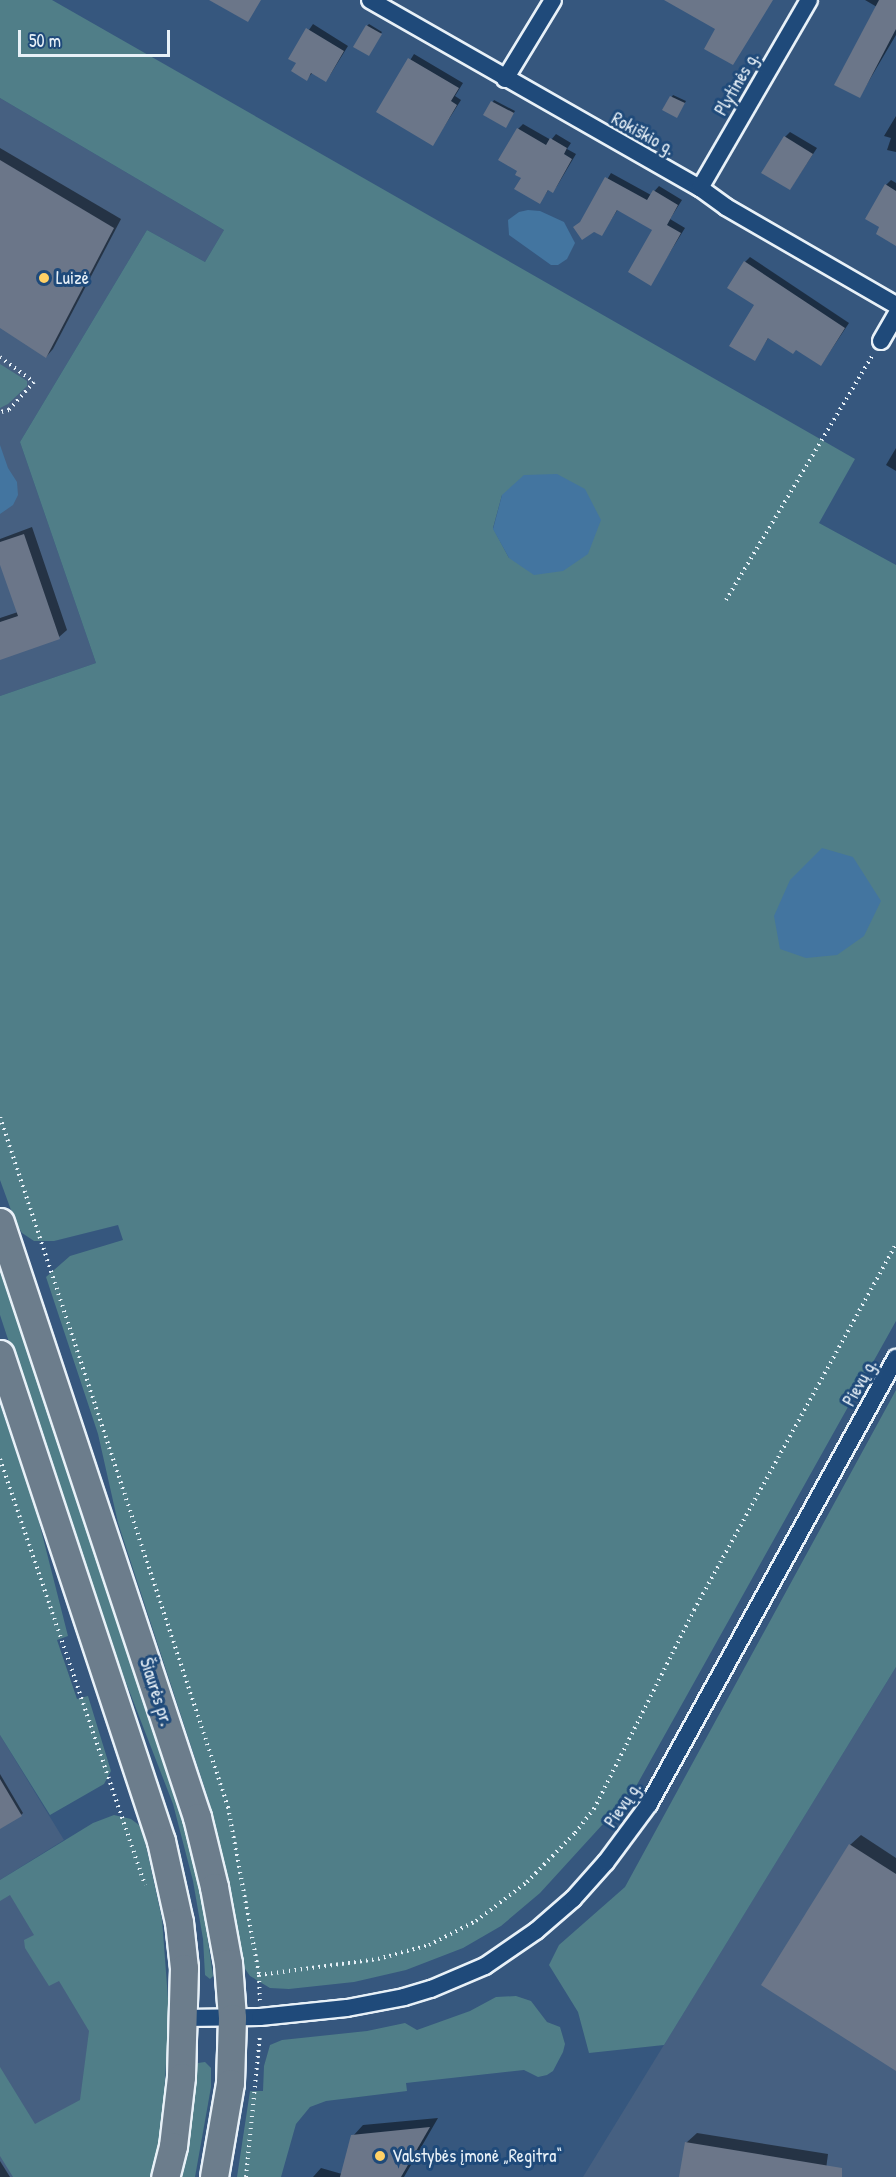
<!DOCTYPE html>
<html>
<head>
<meta charset="utf-8">
<style>
  body { margin:0 }
  #map { position:relative; width:896px; height:2177px; overflow:hidden; background:#36577e; font-family:"Patrick Hand",sans-serif }
  div>[style] { position:absolute }
  [style*='--x'] { left:calc(var(--x)*1px); top:calc(var(--y)*1px); width:calc(var(--w)*1px); rotate:calc(var(--a)*1deg) }
  .built>* { inset:0; background:#466081 }
  .green>* { inset:0; background:#507e88 }
  .water>* { inset:0; background:#4375a0 }
  .shadow>* { inset:0; background:#0007 }
  .building>* { inset:0; background:#6b7689 }
  .path>* { height:4px; margin-top:-2px; transform-origin:0; background:repeating-linear-gradient(90deg,#e8f1f8 0 1.5px,transparent 0 6px) }
  .roads { filter:drop-shadow(2px 0 #e8f1f8) drop-shadow(-2px 0 #e8f1f8) drop-shadow(0 2px #e8f1f8) drop-shadow(0 -2px #e8f1f8) }
  .minor>* { height:16px; margin:-8px; padding:0 8px; transform-origin:8px; border-radius:8px; background:#1f4a7a }
  .primary>* { height:27px; margin:-13.5px; padding:0 13.5px; transform-origin:13.5px; border-radius:13.5px; background:#6c7d8c }
  .dots>* { width:16px; height:16px; translate:-50% -50%; box-sizing:border-box; border:3px solid #1f4a7a; border-radius:50% }
  span { translate:-50% -50%; white-space:nowrap; text-align:center; line-height:1.15; -webkit-text-stroke:6px #1f4a7a; paint-order:stroke }
  .street-label { font-size:18px; color:#e8f1f8 }
  .poi-label { font-size:18px; color:#e8f1f8 }
  .left { translate:0 -50%; text-align:left }
  .scale { position:absolute; left:18px; top:30px; width:152px; height:27px; box-sizing:border-box; border:3px solid #e8f1f8; border-top:0; padding-left:8px; font-size:18px; line-height:21px; white-space:nowrap; color:#e8f1f8; -webkit-text-stroke:4px #1f4a7a; paint-order:stroke }
</style>
</head>
<body>
<div id="map">
  <div class="built">
    <i style="clip-path:polygon(0 98px,224px 230px,205px 262px,147px 230px,20px 442px,96px 663px,0 696px)"></i>
    <i style="clip-path:polygon(896px 1667px,896px 2177px,583px 2177px,754px 1898px)"></i>
    <i style="clip-path:polygon(0 1735px,64px 1840px,0 1880px)"></i>
    <i style="clip-path:polygon(15px 1886px,99px 2027px,71px 2177px,0 2177px,0 1896px)"></i>
  </div>
  <div class="green">
    <i style="clip-path:polygon(evenodd,0 0,52px 0,855px 459px,819px 523px,896px 565px,896px 1321px,634px 1790px,540px 1893px,501px 1926px,463px 1948px,406px 1970px,354px 1982px,289px 1989px,270px 1988px,250px 1976px,241px 1963px,209px 1801px,118px 1523px,98px 1434px,46px 1277px,70px 1256px,123px 1240px,118px 1225px,54px 1241px,34px 1241px,22px 1233px,15px 1221px,0 1180px,0 696px,96px 663px,20px 442px,147px 230px,205px 262px,224px 230px,0 98px,0 0,502px 495px,509px 558px,493px 528px,502px 495px)"></i>
    <i style="clip-path:polygon(0 364px,27px 381px,27px 386px,8px 404px,0 408px)"></i>
    <i style="clip-path:polygon(0 1267px,175px 1789px,189px 1836px,205px 1920px,213px 1976px,210px 1979px,205px 1975px,203px 1939px,193px 1881px,173px 1804px,94px 1600px,0 1315px)"></i>
    <i style="clip-path:polygon(896px 1390px,896px 1667px,664px 2045px,589px 2053px,578px 2012px,549px 1965px,559px 1945px,625px 1887px)"></i>
    <i style="clip-path:polygon(0 1404px,37px 1514px,68px 1636px,57px 1640px,77px 1699px,88px 1696px,111px 1771px,104px 1784px,50px 1815px,0 1735px)"></i>
    <i style="clip-path:polygon(114px 1815px,131px 1819px,139px 1825px,145px 1841px,162px 1919px,169px 2012px,162px 2132px,152px 2177px,13px 2177px,0 2156px,0 2067px,35px 2124px,80px 2100px,89px 2031px,59px 1981px,49px 1986px,25px 1948px,24px 1940px,34px 1935px,10px 1895px,0 1901px,0 1880px,93px 1823px)"></i>
    <i style="clip-path:polygon(516px 1996px,531px 2001px,547px 2022px,560px 2027px,565px 2044px,563px 2052px,553px 2071px,547px 2075px,538px 2077px,524px 2070px,406px 2083px,407px 2091px,326px 2101px,310px 2107px,296px 2124px,281px 2177px,237px 2177px,250px 2091px,263px 2091px,264px 2066px,270px 2045px,282px 2040px,367px 2031px,405px 2023px,417px 2030px,470px 2011px,496px 1997px)"></i>
    <i style="clip-path:polygon(205px 2062px,211px 2068px,211px 2087px,195px 2177px,179px 2177px,195px 2069px,198px 2063px)"></i>
  </div>
  <div class="water">
    <i style="clip-path:polygon(528px 210px,540px 211px,564px 222px,575px 243px,567px 259px,558px 265px,551px 265px,509px 235px,508px 220px,519px 212px)"></i>
    <i style="clip-path:polygon(0 445px,8px 468px,17px 482px,18px 495px,13px 505px,0 514px)"></i>
    <i style="clip-path:polygon(557px 474px,585px 489px,601px 520px,588px 554px,563px 571px,534px 575px,509px 558px,493px 529px,502px 495px,524px 475px)"></i>
    <i style="clip-path:polygon(822px 848px,853px 857px,881px 901px,864px 936px,837px 955px,806px 958px,780px 949px,774px 916px,790px 880px)"></i>
  </div>
  <div class="shadow">
    <i style="clip-path:polygon(865px 0,896px 0,896px 35px,860px 96px,877px 7px)"></i>
    <i style="clip-path:polygon(313px 24px,348px 46px,330px 75px,313px 72px,307px 79px,298px 63px,290px 58px)"></i>
    <i style="clip-path:polygon(369px 24px,382px 32px,370px 52px,367px 26px)"></i>
    <i style="clip-path:polygon(414px 54px,463px 83px,455px 96px,461px 100px,433px 144px,378px 112px)"></i>
    <i style="clip-path:polygon(673px 95px,686px 101px,678px 114px,664px 110px)"></i>
    <i style="clip-path:polygon(494px 100px,515px 111px,507px 124px,485px 115px)"></i>
    <i style="clip-path:polygon(896px 116px,896px 152px,887px 150px,891px 138px,884px 136px)"></i>
    <i style="clip-path:polygon(523px 124px,551px 140px,556px 134px,571px 143px,567px 149px,576px 154px,557px 186px,553px 191px,549px 189px,540px 202px,519px 171px,518px 129px)"></i>
    <i style="clip-path:polygon(790px 132px,817px 148px,790px 189px,785px 137px)"></i>
    <i style="clip-path:polygon(0 148px,121px 219px,53px 349px,46px 357px,0 326px)"></i>
    <i style="clip-path:polygon(611px 173px,651px 195px,659px 186px,682px 200px,670px 219px,685px 228px,650px 284px,654px 230px,618px 209px,602px 234px,575px 227px,583px 220px)"></i>
    <i style="clip-path:polygon(891px 180px,896px 183px,896px 244px,881px 227px,886px 185px)"></i>
    <i style="clip-path:polygon(750px 257px,849px 323px,825px 359px,769px 337px,754px 359px,756px 304px,745px 262px)"></i>
    <i style="clip-path:polygon(896px 448px,896px 471px,886px 465px)"></i>
    <i style="clip-path:polygon(32px 527px,67px 630px,59px 637px,0 658px,0 618px,18px 612px,0 561px,0 539px)"></i>
    <i style="clip-path:polygon(0 1774px,23px 1813px,21px 1815px,0 1818px)"></i>
    <i style="clip-path:polygon(861px 1835px,896px 1858px,896px 2069px,850px 1845px)"></i>
    <i style="clip-path:polygon(438px 2118px,404px 2177px,313px 2177px,321px 2168px,342px 2174px,353px 2136px,363px 2125px)"></i>
    <i style="clip-path:polygon(697px 2133px,828px 2154px,825px 2177px,680px 2177px,686px 2143px)"></i>
    <i style="clip-path:polygon(0 2161px,10px 2177px,0 2177px)"></i>
  </div>
  <div class="building">
    <i style="clip-path:polygon(209px 0,261px 0,248px 22px)"></i>
    <i style="clip-path:polygon(664px 0,773px 0,733px 65px,704px 49px,715px 29px)"></i>
    <i style="clip-path:polygon(879px 0,896px 0,896px 29px,860px 98px,834px 85px)"></i>
    <i style="clip-path:polygon(366px 25px,382px 34px,369px 56px,353px 47px)"></i>
    <i style="clip-path:polygon(306px 28px,344px 51px,326px 82px,311px 73px,307px 81px,291px 71px,296px 63px,288px 59px)"></i>
    <i style="clip-path:polygon(408px 58px,459px 88px,451px 101px,457px 105px,433px 146px,376px 112px)"></i>
    <i style="clip-path:polygon(670px 96px,685px 103px,677px 118px,662px 110px)"></i>
    <i style="clip-path:polygon(491px 101px,514px 113px,506px 128px,483px 115px)"></i>
    <i style="clip-path:polygon(517px 128px,546px 145px,550px 138px,567px 148px,564px 154px,572px 159px,553px 193px,548px 190px,540px 204px,514px 189px,521px 178px,515px 175px,517px 171px,498px 160px)"></i>
    <i style="clip-path:polygon(784px 136px,813px 154px,790px 190px,761px 173px)"></i>
    <i style="clip-path:polygon(0 160px,114px 228px,46px 358px,0 328px)"></i>
    <i style="clip-path:polygon(605px 177px,647px 200px,653px 190px,678px 205px,667px 225px,681px 233px,651px 286px,628px 272px,652px 230px,617px 210px,602px 236px,594px 232px,582px 240px,573px 227px,580px 222px)"></i>
    <i style="clip-path:polygon(885px 184px,896px 191px,896px 246px,876px 234px,879px 227px,865px 219px)"></i>
    <i style="clip-path:polygon(744px 261px,845px 328px,821px 366px,796px 350px,793px 354px,768px 338px,755px 361px,729px 346px,754px 305px,727px 288px)"></i>
    <i style="clip-path:polygon(24px 534px,60px 639px,0 660px,0 622px,18px 616px,0 565px,0 542px)"></i>
    <i style="clip-path:polygon(0 1779px,22px 1816px,0 1829px)"></i>
    <i style="clip-path:polygon(849px 1844px,896px 1874px,896px 2071px,761px 1985px)"></i>
    <i style="clip-path:polygon(430px 2127px,401px 2177px,340px 2177px,351px 2135px)"></i>
    <i style="clip-path:polygon(685px 2142px,842px 2168px,842px 2177px,679px 2177px)"></i>
  </div>
  <div class="path">
    <i style="--x:0;--y:357;--w:42;--a:36.3"></i>
    <i style="--x:34;--y:382;--w:38;--a:132"></i>
    <i style="--x:9;--y:410;--w:9;--a:167"></i>
    <i style="--x:726;--y:600;--w:287;--a:-59.1"></i>
    <i style="--x:0;--y:1117;--w:727;--a:71.71"></i>
    <i style="--x:228;--y:1807;--w:171;--a:79.5"></i>
    <i style="--x:259;--y:1975;--w:26;--a:88"></i>
    <i style="--x:0;--y:1459;--w:450;--a:71.2"></i>
    <i style="--x:259;--y:1975;--w:120;--a:-7.7"></i>
    <i style="--x:378;--y:1959;--w:53;--a:-15.4"></i>
    <i style="--x:429;--y:1945;--w:53;--a:-27.1"></i>
    <i style="--x:476;--y:1921;--w:64;--a:-37.4"></i>
    <i style="--x:527;--y:1882;--w:69;--a:-45.6"></i>
    <i style="--x:575;--y:1833;--w:31;--a:-52"></i>
    <i style="--x:594;--y:1809;--w:223;--a:-63.3"></i>
    <i style="--x:694;--y:1610;--w:418;--a:-61.1"></i>
    <i style="--x:246;--y:2177;--w:143;--a:-84.4"></i>
  </div>
  <div class="roads">
    <div class="minor">
      <i style="--x:370;--y:0;--w:380;--a:29.7"></i>
      <i style="--x:700;--y:188;--w:32;--a:36"></i>
      <i style="--x:726;--y:207;--w:196;--a:30"></i>
      <i style="--x:505;--y:79;--w:92;--a:-58.7"></i>
      <i style="--x:700;--y:188;--w:217;--a:-59.9"></i>
      <i style="--x:881;--y:341;--w:30;--a:-60"></i>
      <i style="--x:184;--y:2018;--w:76;--a:-0.8"></i>
      <i style="--x:260;--y:2017;--w:87;--a:-5.9"></i>
      <i style="--x:347;--y:2008;--w:58;--a:-10.9"></i>
      <i style="--x:404;--y:1997;--w:28;--a:-17"></i>
      <i style="--x:431;--y:1989;--w:59;--a:-23.1"></i>
      <i style="--x:485;--y:1966;--w:62;--a:-34.5"></i>
      <i style="--x:536;--y:1931;--w:49;--a:-40.9"></i>
      <i style="--x:573;--y:1899;--w:50;--a:-48.3"></i>
      <i style="--x:606;--y:1862;--w:72;--a:-53.4"></i>
      <i style="--x:649;--y:1804;--w:510;--a:-61.02"></i>
    </div>
    <div class="primary">
      <i style="--x:0;--y:1222;--w:627;--a:71.68"></i>
      <i style="--x:197;--y:1817;--w:72;--a:76.3"></i>
      <i style="--x:214;--y:1887;--w:77;--a:79.6"></i>
      <i style="--x:228;--y:1963;--w:55;--a:85.8"></i>
      <i style="--x:232;--y:2018;--w:65;--a:91.8"></i>
      <i style="--x:230;--y:2083;--w:95;--a:99.7"></i>
      <i style="--x:0;--y:1354;--w:513;--a:71.71"></i>
      <i style="--x:161;--y:1841;--w:83;--a:77.5"></i>
      <i style="--x:179;--y:1922;--w:46;--a:83.8"></i>
      <i style="--x:184;--y:1968;--w:109;--a:91.6"></i>
      <i style="--x:181;--y:2077;--w:69;--a:96.6"></i>
      <i style="--x:173;--y:2146;--w:32;--a:104"></i>
    </div>
  </div>
  <div class="dots">
    <i style="left:44px;top:278px;background:#ffd166"></i>
    <i style="left:380px;top:2156px;background:#ffd166"></i>
  </div>
  <div class="street-label">
    <span style="left:737px;top:84px;rotate:-60deg">Plytinės g.</span>
    <span style="left:643px;top:134px;rotate:29deg">Rokiškio g.</span>
    <span style="left:860px;top:1383px;rotate:-61deg">Pievų g.</span>
    <span style="left:156px;top:1692px;rotate:72deg">Šiaurės pr.</span>
    <span style="left:623px;top:1805px;rotate:-56deg">Pievų g.</span>
  </div>
  <div class="poi-label">
    <span class="left" style="left:56px;top:278px">Luizė</span>
    <span class="left" style="left:392px;top:2156px">Valstybės įmonė „Regitra“</span>
  </div>
  <div class="scale">50 m</div>
</div>
</body>
</html>
